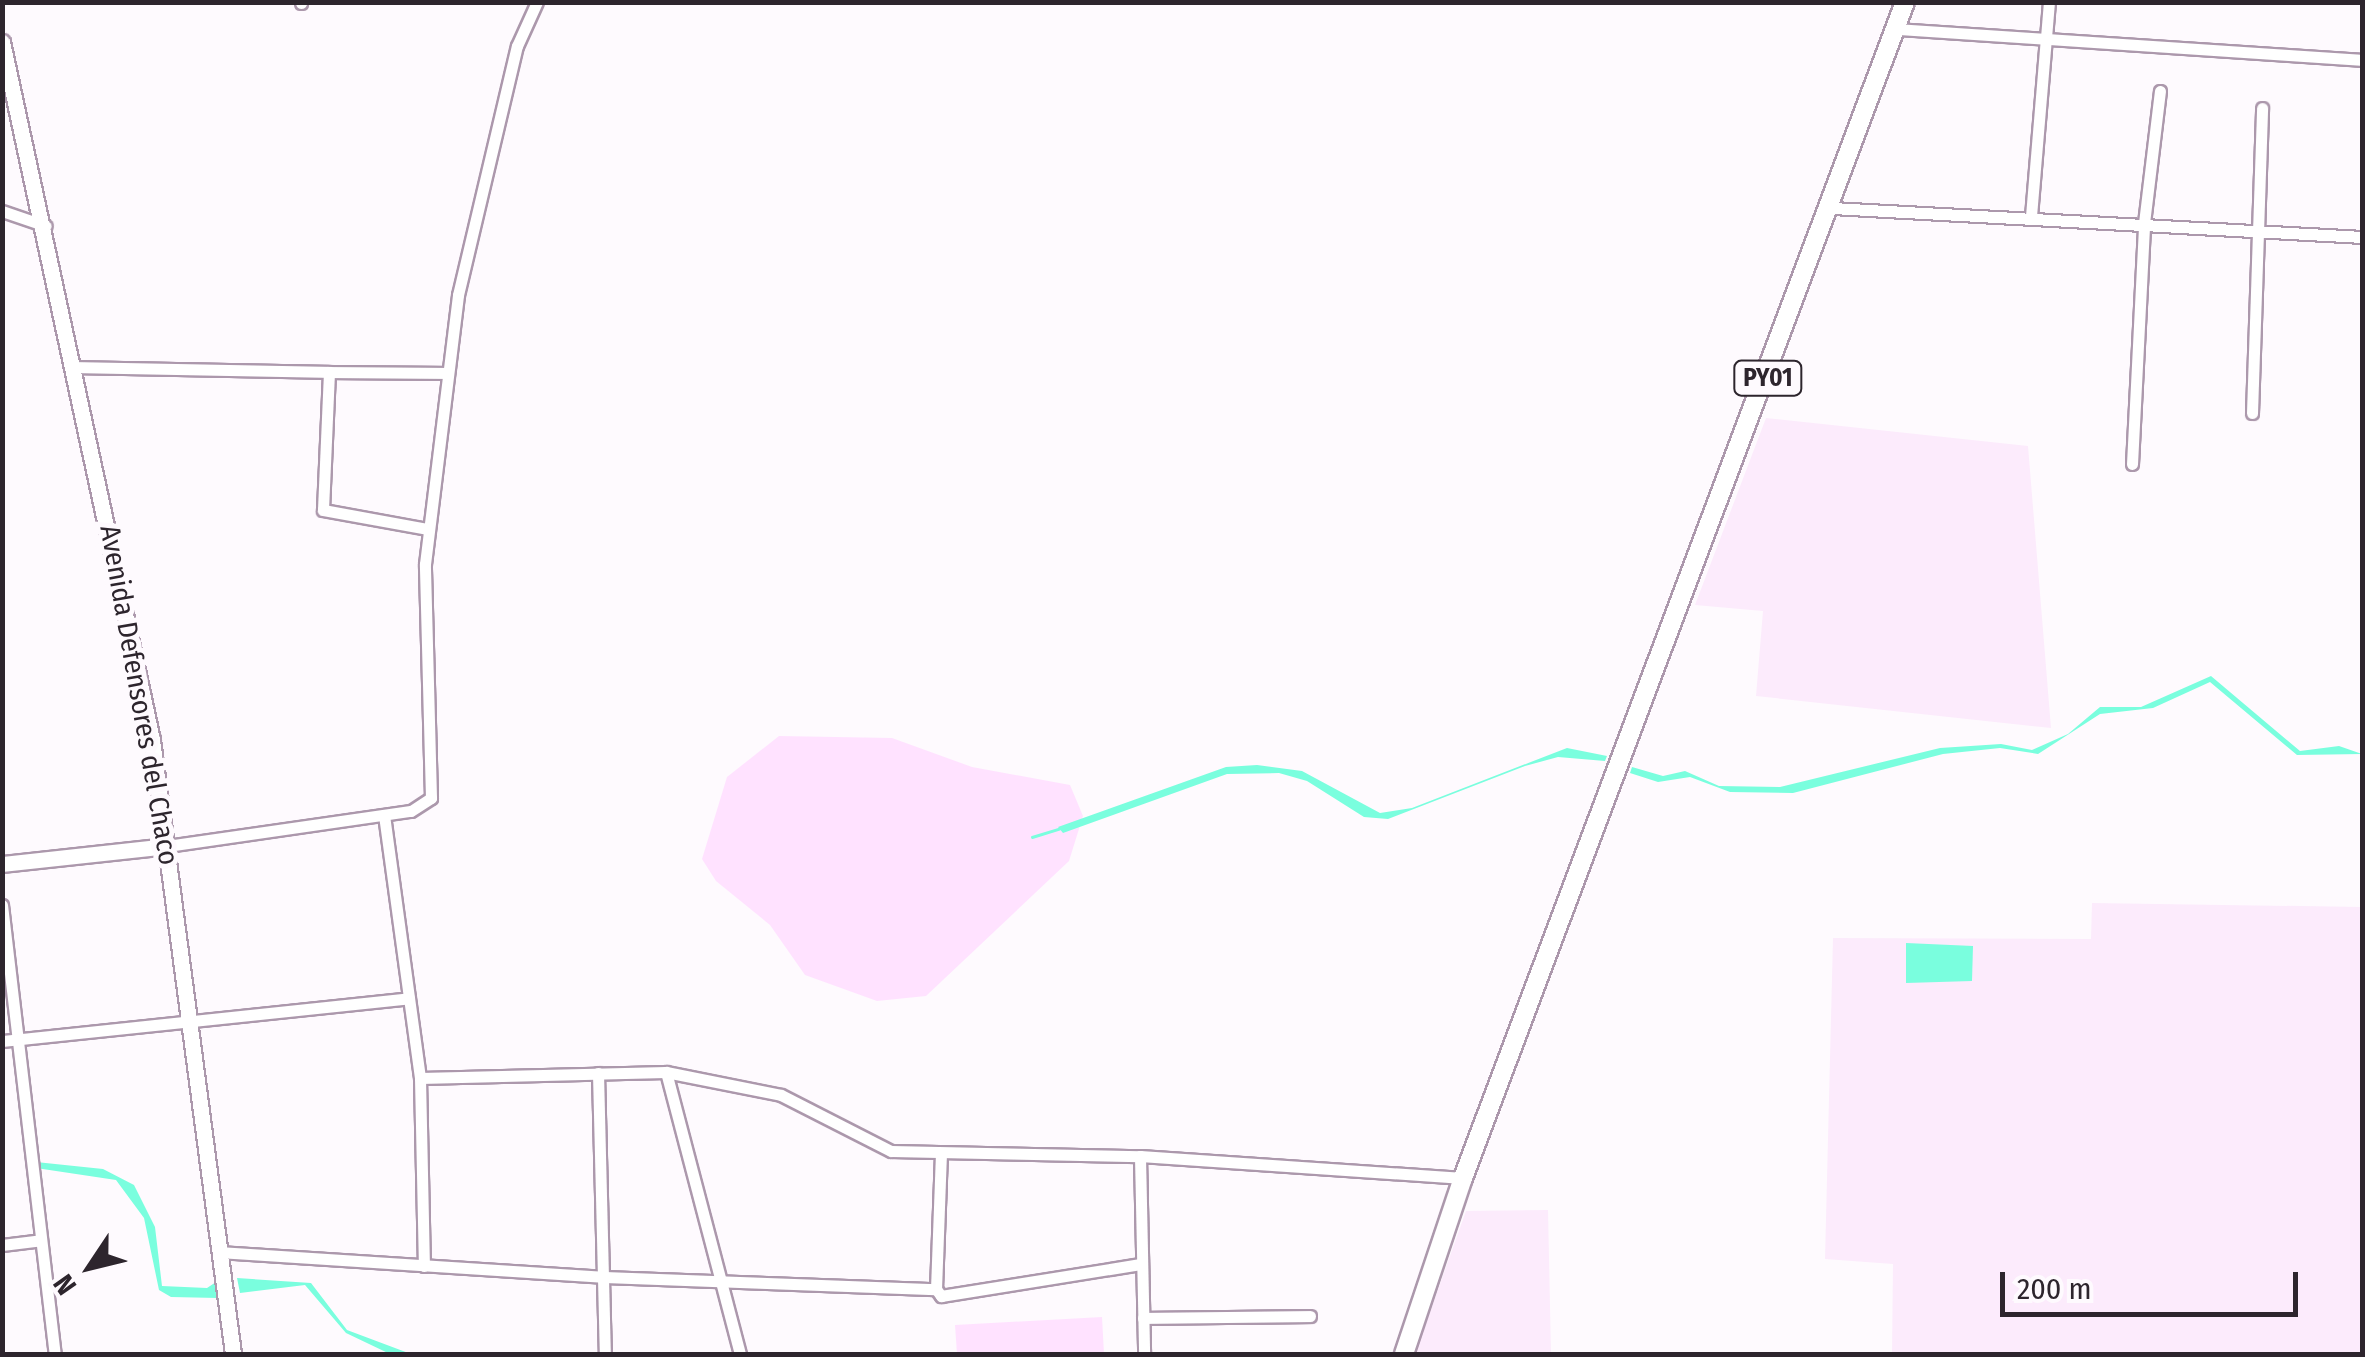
<!DOCTYPE html>
<html>
<head>
<meta charset="utf-8">
<style>
  body { margin:0 }
  #map { position:relative; width:2365px; height:1357px; overflow:hidden; background:#fefafe; font-family:"Fira Sans Condensed",sans-serif }
  div>[style] { position:absolute }
  [style*='--x'] { left:calc(var(--x)*1px); top:calc(var(--y)*1px); width:calc(var(--w)*1px); rotate:calc(var(--a)*1deg) }
  .built>* { inset:0; background:#fcebfc }
  .green>* { inset:0; background:#ffe2ff }
  .water>* { inset:0; background:#7afede }
  .stream>* { height:2.5px; margin:-1.25px; padding:0 1.25px; transform-origin:1.25px; border-radius:1.25px; background:#7afede }
  .roads { filter:drop-shadow(2px 0 #ac98ac) drop-shadow(-2px 0 #ac98ac) drop-shadow(0 2px #ac98ac) drop-shadow(0 -2px #ac98ac) }
  .minor>* { height:11px; margin:-5.5px; padding:0 5.5px; transform-origin:5.5px; border-radius:5.5px; background:#fff }
  .major>* { height:15px; margin:-7.5px; padding:0 7.5px; transform-origin:7.5px; border-radius:7.5px; background:#fff }
  .highway>* { height:18px; margin:-9px; padding:0 9px; transform-origin:9px; border-radius:9px; background:#fff }
  span { translate:-50% -50%; white-space:nowrap; text-align:center; line-height:1.15; -webkit-text-stroke:10px #fefafe; paint-order:stroke }
  .shield-label span { padding:2px 8px; background:#fefafe; border:2px solid; border-radius:8px; -webkit-text-stroke-width:0 }
  .shield-label { font-size:25px; color:#2d252d; font-weight:700 }
  .street-label { font-size:28px; color:#2d252d }
  .frame { position:absolute; inset:0; border:5px solid #2d252d; pointer-events:none }
  .north { position:absolute; left:40px; top:1217px; width:100px; height:100px; -webkit-text-stroke:8px #fefafe; paint-order:stroke; rotate:235deg; font-size:28px; font-weight:700; line-height:40px; text-align:center; color:#2d252d }
  .north::after { content:''; display:block; margin:auto; width:35px; height:45px; background:#2d252d; clip-path:polygon(50% 0,100% 100%,50% 72%,0 100%) }
  .scale { position:absolute; left:2000px; top:1272px; width:298px; height:45px; box-sizing:border-box; border:5px solid #2d252d; border-top:0; padding-left:12px; font-size:30px; line-height:35px; white-space:nowrap; color:#2d252d; -webkit-text-stroke:8px #fefafe; paint-order:stroke }
</style>
</head>
<body>
<div id="map">
  <div class="built">
    <i style="clip-path:polygon(1766px 418px,2028px 446px,2051px 728px,1756px 696px,1763px 611px,1695px 605px)"></i>
    <i style="clip-path:polygon(2092px 903px,2362px 907px,2362px 1354px,1892px 1354px,1893px 1264px,1825px 1259px,1833px 938px,2091px 939px)"></i>
    <i style="clip-path:polygon(1548px 1210px,1551px 1354px,1415px 1354px,1466px 1211px)"></i>
  </div>
  <div class="green">
    <i style="clip-path:polygon(779px 736px,892px 738px,972px 767px,1070px 785px,1083px 816px,1069px 861px,926px 996px,877px 1001px,805px 975px,770px 925px,716px 881px,702px 859px,727px 777px)"></i>
    <i style="clip-path:polygon(1102px 1317px,1104px 1354px,957px 1354px,955px 1325px)"></i>
  </div>
  <div class="water">
    <i style="clip-path:polygon(2211px 676px,2300px 751px,2339px 746px,2362px 754px,2297px 755px,2210px 682px,2153px 708px,2100px 714px,2038px 754px,2000px 748px,1943px 754px,1793px 793px,1730px 792px,1690px 777px,1658px 782px,1630px 773px,1632px 767px,1663px 776px,1685px 771px,1719px 786px,1780px 787px,1940px 748px,2001px 744px,2032px 750px,2068px 734px,2100px 707px,2141px 707px)"></i>
    <i style="clip-path:polygon(1567px 748px,1607px 756px,1605px 761px,1558px 757px,1525px 766px,1388px 819px,1364px 817px,1307px 781px,1279px 773px,1227px 774px,1063px 833px,1058px 827px,1226px 767px,1257px 765px,1302px 771px,1380px 813px,1412px 808px)"></i>
    <i style="clip-path:polygon(1906px 943px,1973px 946px,1972px 981px,1906px 983px)"></i>
    <i style="clip-path:polygon(36px 1162px,103px 1169px,134px 1185px,155px 1227px,162px 1286px,207px 1288px,216px 1282px,218px 1298px,171px 1297px,159px 1290px,144px 1218px,116px 1180px,36px 1168px)"></i>
    <i style="clip-path:polygon(237px 1278px,311px 1283px,347px 1330px,411px 1354px,390px 1354px,346px 1333px,305px 1285px,240px 1293px)"></i>
  </div>
  <div class="stream">
    <i style="--x:1032;--y:837;--w:28;--a:-17"></i>
  </div>
  <div class="roads">
    <div class="minor">
      <i style="--x:301;--y:3;--w:1;--a:-90"></i>
      <i style="--x:1897;--y:29;--w:466;--a:3.8"></i>
      <i style="--x:1832;--y:208;--w:531;--a:3.13"></i>
      <i style="--x:2;--y:211;--w:46;--a:18.8"></i>
      <i style="--x:2031;--y:216;--w:215;--a:-85.2"></i>
      <i style="--x:76;--y:367;--w:253;--a:1.1"></i>
      <i style="--x:329;--y:372;--w:138;--a:92.5"></i>
      <i style="--x:323;--y:510;--w:107;--a:10.3"></i>
      <i style="--x:329;--y:372;--w:119;--a:0.5"></i>
      <i style="--x:2252;--y:413;--w:305;--a:-88.1"></i>
      <i style="--x:2132;--y:464;--w:241;--a:-87.1"></i>
      <i style="--x:2144;--y:223;--w:133;--a:-83.1"></i>
      <i style="--x:384;--y:815;--w:265;--a:82.2"></i>
      <i style="--x:420;--y:1078;--w:188;--a:88.8"></i>
      <i style="--x:167;--y:846;--w:246;--a:-8.2"></i>
      <i style="--x:411;--y:811;--w:24;--a:-33"></i>
      <i style="--x:431;--y:798;--w:234;--a:-91.5"></i>
      <i style="--x:425;--y:564;--w:271;--a:-83"></i>
      <i style="--x:458;--y:295;--w:256;--a:-76.7"></i>
      <i style="--x:517;--y:46;--w:48;--a:-65.6"></i>
      <i style="--x:2;--y:905;--w:452;--a:83.3"></i>
      <i style="--x:2;--y:1041;--w:409;--a:-6"></i>
      <i style="--x:666;--y:1072;--w:292;--a:75.3"></i>
      <i style="--x:598;--y:1073;--w:281;--a:88.6"></i>
      <i style="--x:420;--y:1078;--w:246;--a:-1.4"></i>
      <i style="--x:666;--y:1072;--w:117;--a:11.3"></i>
      <i style="--x:781;--y:1095;--w:123;--a:27"></i>
      <i style="--x:891;--y:1151;--w:249;--a:1.2"></i>
      <i style="--x:1140;--y:1156;--w:324;--a:3.9"></i>
      <i style="--x:1140;--y:1156;--w:198;--a:88.8"></i>
      <i style="--x:2;--y:1245;--w:39;--a:-7"></i>
      <i style="--x:220;--y:1252;--w:385;--a:3.7"></i>
      <i style="--x:604;--y:1277;--w:332;--a:2.1"></i>
      <i style="--x:936;--y:1289;--w:9;--a:54"></i>
      <i style="--x:941;--y:1296;--w:202;--a:-9.1"></i>
      <i style="--x:936;--y:1289;--w:134;--a:-87.9"></i>
      <i style="--x:1143;--y:1318;--w:167;--a:-0.7"></i>
    </div>
    <div class="major">
      <i style="--x:2;--y:42;--w:714;--a:77.87"></i>
      <i style="--x:152;--y:740;--w:619;--a:82.48"></i>
      <i style="--x:2;--y:864;--w:166;--a:-6.2"></i>
    </div>
    <div class="highway">
      <i style="--x:1404;--y:1354;--w:186;--a:-71.5"></i>
      <i style="--x:1463;--y:1178;--w:1256;--a:-69.4"></i>
    </div>
  </div>
  <div class="shield-label">
    <span style="left:1768px;top:378px">PY01</span>
  </div>
  <div class="street-label">
    <span style="left:139px;top:695px;rotate:80deg">Avenida Defensores del Chaco</span>
  </div>
  <div class="frame"></div>
  <div class="north">N</div>
  <div class="scale">200 m</div>
</div>
</body>
</html>
